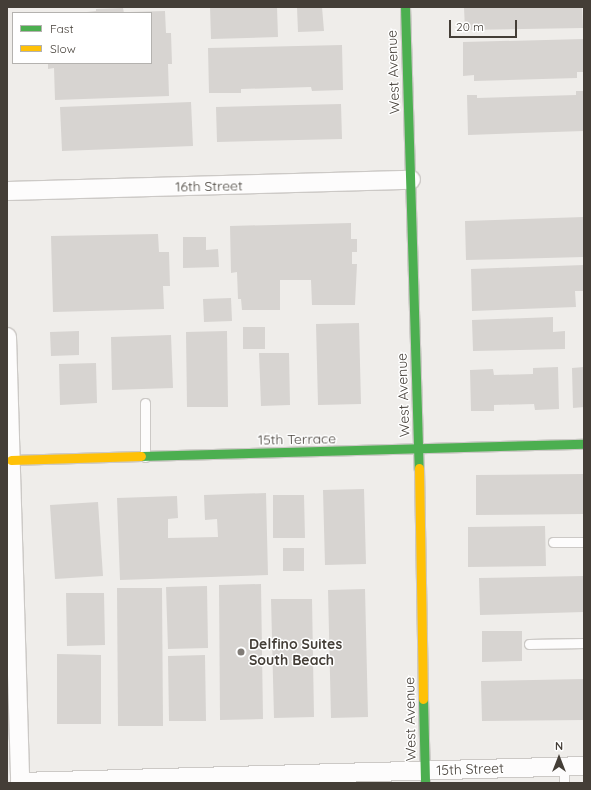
<!DOCTYPE html>
<html>
<head>
<meta charset="utf-8">
<style>
  body { margin:0 }
  #map { position:relative; width:591px; height:790px; overflow:hidden; background:#efedea; font-family:Quicksand,sans-serif }
  div>[style] { position:absolute }
  [style*='--x'] { left:calc(var(--x)*1px); top:calc(var(--y)*1px); width:calc(var(--w)*1px); rotate:calc(var(--a)*1deg) }
  .building>* { inset:0; background:#d7d4d1 }
  .roads { filter:drop-shadow(1px 0 #ccc9c6) drop-shadow(-1px 0 #ccc9c6) drop-shadow(0 1px #ccc9c6) drop-shadow(0 -1px #ccc9c6) }
  .lane>* { height:9px; margin:-4.5px; padding:0 4.5px; transform-origin:4.5px; border-radius:4.5px; background:#fdfcfc }
  .street>* { height:18px; margin:-9px; padding:0 9px; transform-origin:9px; border-radius:9px; background:#fdfcfc }
  .fast>* { height:9px; margin:-4.5px; padding:0 4.5px; transform-origin:4.5px; border-radius:4.5px; background:#4caf50 }
  .slow>* { height:9px; margin:-4.5px; padding:0 4.5px; transform-origin:4.5px; border-radius:4.5px; background:#ffc107 }
  .dots>* { width:11px; height:11px; translate:-50% -50%; box-sizing:border-box; border:2px solid #fff; border-radius:50% }
  span { translate:-50% -50%; white-space:nowrap; text-align:center; line-height:1.15; -webkit-text-stroke:3px #fff; paint-order:stroke }
  .street-label { font-size:14px; color:#443e37 }
  .poi-label { font-size:14px; color:#443e37; font-weight:700 }
  .left { translate:0 -50%; text-align:left }
  .frame { position:absolute; inset:0; border:8px solid #443e37; pointer-events:none }
  .legend { position:absolute; left:12px; top:12px; width:140px; height:52px; box-sizing:border-box; background:#fff; border:1px solid #b4b2af; margin:0; padding:5px 7px; list-style:none; font-size:12px; color:#443e37 }
  .legend li { display:flex; align-items:center; gap:8px; height:20px }
  .legend b { width:20px; border:1px solid #b4b2af }
  .north { position:absolute; left:539px; top:738px; width:40px; height:40px; -webkit-text-stroke:3px #fff; paint-order:stroke; rotate:0deg; font-size:11px; font-weight:700; line-height:16px; text-align:center; color:#443e37 }
  .north::after { content:''; display:block; margin:auto; width:14px; height:18px; background:#443e37; clip-path:polygon(50% 0,100% 100%,50% 72%,0 100%) }
  .scale { position:absolute; left:449px; top:20px; width:68px; height:18px; box-sizing:border-box; border:2px solid #443e37; border-top:0; padding-left:5px; font-size:12px; line-height:14px; white-space:nowrap; color:#443e37; -webkit-text-stroke:3px #fff; paint-order:stroke }
</style>
</head>
<body>
<div id="map">
  <div class="building">
    <i style="clip-path:polygon(210px 7px,277px 7px,278px 37px,211px 39px)"></i>
    <i style="clip-path:polygon(297px 7px,322px 7px,324px 31px,298px 32px)"></i>
    <i style="clip-path:polygon(464px 7px,582px 7px,583px 28px,465px 30px)"></i>
    <i style="clip-path:polygon(123px 8px,124px 13px,78px 13px,96px 11px,96px 9px)"></i>
    <i style="clip-path:polygon(165px 11px,166px 33px,171px 33px,172px 64px,168px 64px,169px 96px,55px 100px,54px 68px,48px 69px,48px 63px,151px 63px,151px 13px,130px 12px)"></i>
    <i style="clip-path:polygon(584px 39px,584px 72px,577px 72px,577px 78px,474px 81px,474px 75px,463px 76px,463px 42px)"></i>
    <i style="clip-path:polygon(342px 45px,343px 90px,312px 91px,311px 87px,241px 89px,241px 93px,209px 93px,208px 48px)"></i>
    <i style="clip-path:polygon(576px 91px,584px 91px,584px 131px,468px 135px,467px 95px,477px 95px,477px 98px,576px 95px)"></i>
    <i style="clip-path:polygon(191px 102px,193px 146px,62px 151px,60px 107px)"></i>
    <i style="clip-path:polygon(341px 104px,342px 139px,217px 142px,216px 107px)"></i>
    <i style="clip-path:polygon(584px 217px,584px 257px,466px 260px,465px 221px)"></i>
    <i style="clip-path:polygon(351px 223px,351px 239px,357px 239px,357px 252px,352px 252px,352px 264px,357px 264px,355px 305px,312px 305px,311px 280px,280px 280px,280px 310px,242px 310px,241px 299px,238px 299px,237px 272px,231px 273px,230px 226px)"></i>
    <i style="clip-path:polygon(158px 234px,159px 252px,169px 252px,170px 286px,163px 286px,164px 309px,53px 312px,51px 236px)"></i>
    <i style="clip-path:polygon(183px 237px,206px 237px,206px 250px,218px 249px,219px 267px,183px 268px)"></i>
    <i style="clip-path:polygon(584px 265px,584px 291px,575px 291px,576px 307px,472px 311px,471px 269px)"></i>
    <i style="clip-path:polygon(231px 298px,232px 321px,204px 322px,203px 299px)"></i>
    <i style="clip-path:polygon(553px 317px,553px 332px,565px 331px,565px 349px,473px 351px,472px 320px)"></i>
    <i style="clip-path:polygon(359px 323px,361px 404px,318px 405px,316px 324px)"></i>
    <i style="clip-path:polygon(243px 327px,265px 327px,265px 349px,243px 349px)"></i>
    <i style="clip-path:polygon(79px 331px,79px 355px,51px 356px,50px 332px)"></i>
    <i style="clip-path:polygon(227px 331px,228px 407px,187px 407px,186px 332px)"></i>
    <i style="clip-path:polygon(171px 335px,173px 388px,112px 390px,111px 337px)"></i>
    <i style="clip-path:polygon(259px 353px,289px 353px,290px 405px,261px 406px)"></i>
    <i style="clip-path:polygon(96px 363px,97px 403px,60px 405px,59px 364px)"></i>
    <i style="clip-path:polygon(558px 367px,559px 409px,535px 410px,534px 404px,494px 405px,494px 411px,471px 411px,470px 370px,493px 369px,494px 375px,533px 374px,533px 368px)"></i>
    <i style="clip-path:polygon(584px 367px,584px 407px,573px 408px,572px 368px)"></i>
    <i style="clip-path:polygon(584px 474px,584px 514px,476px 515px,476px 475px)"></i>
    <i style="clip-path:polygon(364px 489px,366px 564px,325px 565px,323px 490px)"></i>
    <i style="clip-path:polygon(266px 493px,268px 575px,120px 580px,117px 498px,177px 496px,178px 518px,168px 519px,168px 538px,218px 537px,217px 519px,205px 520px,204px 495px)"></i>
    <i style="clip-path:polygon(273px 495px,304px 495px,305px 538px,273px 538px)"></i>
    <i style="clip-path:polygon(98px 502px,103px 576px,55px 579px,50px 505px)"></i>
    <i style="clip-path:polygon(545px 526px,546px 566px,468px 567px,468px 527px)"></i>
    <i style="clip-path:polygon(283px 548px,304px 548px,304px 571px,283px 571px)"></i>
    <i style="clip-path:polygon(584px 576px,584px 612px,480px 615px,479px 578px)"></i>
    <i style="clip-path:polygon(261px 584px,263px 719px,220px 720px,219px 585px)"></i>
    <i style="clip-path:polygon(207px 586px,208px 648px,168px 649px,166px 587px)"></i>
    <i style="clip-path:polygon(117px 588px,162px 588px,163px 726px,118px 726px)"></i>
    <i style="clip-path:polygon(365px 589px,368px 717px,331px 718px,328px 590px)"></i>
    <i style="clip-path:polygon(66px 593px,104px 593px,105px 645px,67px 646px)"></i>
    <i style="clip-path:polygon(271px 599px,312px 599px,314px 717px,274px 718px)"></i>
    <i style="clip-path:polygon(482px 631px,522px 631px,522px 661px,482px 662px)"></i>
    <i style="clip-path:polygon(57px 654px,101px 655px,101px 724px,57px 724px)"></i>
    <i style="clip-path:polygon(205px 655px,206px 721px,169px 721px,168px 656px)"></i>
    <i style="clip-path:polygon(584px 679px,584px 720px,482px 721px,481px 681px)"></i>
  </div>
  <div class="roads">
    <div class="lane">
      <i style="--x:145;--y:403;--w:54;--a:90"></i>
      <i style="--x:553;--y:542;--w:31;--a:0"></i>
      <i style="--x:529;--y:644;--w:55;--a:-1"></i>
      <i style="--x:564;--y:767;--w:16;--a:90"></i>
    </div>
    <div class="street">
      <i style="--x:7;--y:191;--w:404;--a:-1.6"></i>
      <i style="--x:7;--y:337;--w:446;--a:88.3"></i>
      <i style="--x:20;--y:782;--w:564;--a:-1.62"></i>
    </div>
    <div class="fast">
      <i style="--x:405;--y:7;--w:461;--a:88.3"></i>
      <i style="--x:141;--y:456;--w:443;--a:-1.6"></i>
      <i style="--x:423;--y:699;--w:84;--a:88.6"></i>
    </div>
    <div class="slow">
      <i style="--x:11;--y:460;--w:130;--a:-1.8"></i>
      <i style="--x:419;--y:468;--w:231;--a:89"></i>
    </div>
  </div>
  <div class="dots">
    <i style="left:241px;top:652px;background:#807b76"></i>
  </div>
  <div class="street-label">
    <span style="left:393px;top:72px;rotate:-92deg">West Avenue</span>
    <span style="left:209px;top:186px;rotate:-1deg">16th Street</span>
    <span style="left:403px;top:395px;rotate:-92deg">West Avenue</span>
    <span style="left:297px;top:439px;rotate:-1deg">15th Terrace</span>
    <span style="left:410px;top:719px;rotate:-91deg">West Avenue</span>
    <span style="left:470px;top:769px;rotate:-2deg">15th Street</span>
  </div>
  <div class="poi-label">
    <span class="left" style="left:249px;top:652px">Delfino Suites<br>South Beach</span>
  </div>
  <div class="frame"></div>
  <ul class="legend">
  <li><b style="height:5px;background:#4caf50"></b>Fast</li>
  <li><b style="height:5px;background:#ffc107"></b>Slow</li>
  </ul>
  <div class="north">N</div>
  <div class="scale">20 m</div>
</div>
</body>
</html>
